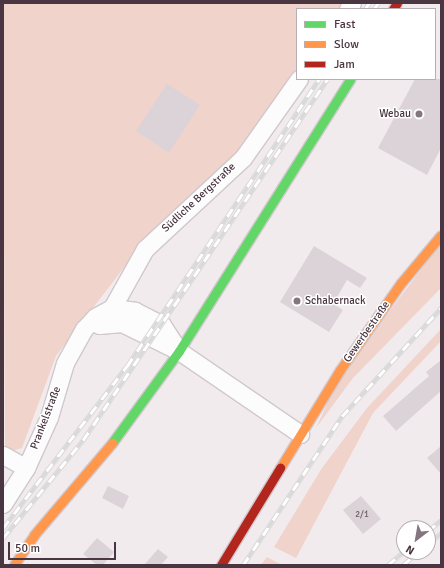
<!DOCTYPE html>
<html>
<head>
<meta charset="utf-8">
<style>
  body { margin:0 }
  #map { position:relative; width:444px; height:568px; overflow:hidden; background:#f2ebee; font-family:Signika,sans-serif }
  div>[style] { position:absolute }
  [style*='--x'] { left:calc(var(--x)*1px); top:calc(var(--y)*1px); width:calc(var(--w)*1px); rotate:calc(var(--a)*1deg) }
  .green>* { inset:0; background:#f0d3ca }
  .building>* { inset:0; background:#dcd3d8 }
  .roads { filter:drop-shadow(1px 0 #d0c8cc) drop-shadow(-1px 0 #d0c8cc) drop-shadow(0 1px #d0c8cc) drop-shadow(0 -1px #d0c8cc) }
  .street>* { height:17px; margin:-8.5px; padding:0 8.5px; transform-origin:8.5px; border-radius:8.5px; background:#fdfcfc }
  .fast>* { height:9px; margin:-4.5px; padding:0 4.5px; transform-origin:4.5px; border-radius:4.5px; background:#63d668 }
  .slow>* { height:9px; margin:-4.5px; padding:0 4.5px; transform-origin:4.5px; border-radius:4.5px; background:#ff974d }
  .jam>* { height:9px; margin:-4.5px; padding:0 4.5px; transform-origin:4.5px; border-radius:4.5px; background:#b3261e }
  .rail>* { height:4.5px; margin-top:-2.25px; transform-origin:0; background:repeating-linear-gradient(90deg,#fff 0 9px,#dad9da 0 18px); box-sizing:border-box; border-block:1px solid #dad9da }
  .dots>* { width:11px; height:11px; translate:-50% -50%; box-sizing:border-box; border:2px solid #fff; border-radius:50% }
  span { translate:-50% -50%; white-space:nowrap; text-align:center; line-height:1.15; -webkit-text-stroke:3px #fff; paint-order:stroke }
  .number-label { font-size:9px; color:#6f5e68 }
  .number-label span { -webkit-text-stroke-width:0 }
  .poi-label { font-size:11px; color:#4a3641 }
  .right { translate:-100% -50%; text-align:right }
  .left { translate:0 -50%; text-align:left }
  .street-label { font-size:11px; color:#4a3641 }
  .frame { position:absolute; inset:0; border:4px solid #4a3641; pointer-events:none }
  .legend { position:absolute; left:296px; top:8px; width:140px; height:72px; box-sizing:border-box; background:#fff; border:1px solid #b7afb3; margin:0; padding:5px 7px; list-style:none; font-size:12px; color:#4a3641 }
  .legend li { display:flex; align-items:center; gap:8px; height:20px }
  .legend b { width:20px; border:1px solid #b7afb3 }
  .north { position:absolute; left:396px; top:520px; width:40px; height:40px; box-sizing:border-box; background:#fff; border:1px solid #b7afb3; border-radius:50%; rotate:211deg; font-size:11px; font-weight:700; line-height:16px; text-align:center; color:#4a3641 }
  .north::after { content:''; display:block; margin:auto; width:14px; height:18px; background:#85757e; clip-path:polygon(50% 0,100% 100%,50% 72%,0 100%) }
  .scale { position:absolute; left:8px; top:542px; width:108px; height:18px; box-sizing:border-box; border:2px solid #4a3641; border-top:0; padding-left:5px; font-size:12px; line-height:14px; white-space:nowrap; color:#4a3641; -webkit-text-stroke:3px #fff; paint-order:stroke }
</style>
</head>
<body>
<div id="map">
  <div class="green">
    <i style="clip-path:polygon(351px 3px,346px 9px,297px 9px,297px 76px,249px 140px,136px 252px,56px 356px,22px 448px,5px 453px,3px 4px)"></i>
    <i style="clip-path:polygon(441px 243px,441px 288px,353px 378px,316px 428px,339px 378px)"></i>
    <i style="clip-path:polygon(441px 329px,441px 341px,373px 413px,296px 558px,274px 547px,322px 468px,367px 408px)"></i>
    <i style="clip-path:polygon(267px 557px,282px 565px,261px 565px)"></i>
  </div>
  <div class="building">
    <i style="clip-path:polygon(415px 79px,441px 79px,441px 148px,427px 175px,378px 148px)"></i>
    <i style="clip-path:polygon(167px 84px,200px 105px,169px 153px,136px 131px)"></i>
    <i style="clip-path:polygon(314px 246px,367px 278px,360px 288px,347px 280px,333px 304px,343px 310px,329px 332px,280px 302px)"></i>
    <i style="clip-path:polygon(441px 360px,441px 391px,396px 431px,383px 416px,429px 376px,426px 372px)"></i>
    <i style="clip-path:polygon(441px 446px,441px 474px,427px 458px)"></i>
    <i style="clip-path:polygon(108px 486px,129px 496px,123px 509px,102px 498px)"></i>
    <i style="clip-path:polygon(361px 496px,381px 519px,363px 534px,343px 510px)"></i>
    <i style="clip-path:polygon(97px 538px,114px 552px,103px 565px,97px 565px,83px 554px)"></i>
    <i style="clip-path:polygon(158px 549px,168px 557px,161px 565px,144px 565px)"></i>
  </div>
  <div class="roads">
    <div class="street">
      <i style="--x:348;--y:9;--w:7;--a:-56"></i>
      <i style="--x:110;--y:323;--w:15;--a:-82"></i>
      <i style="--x:112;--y:308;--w:68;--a:-60.8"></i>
      <i style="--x:145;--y:249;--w:134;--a:-42.9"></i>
      <i style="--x:243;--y:158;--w:97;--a:-54.7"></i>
      <i style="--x:99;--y:325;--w:23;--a:-5"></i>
      <i style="--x:122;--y:323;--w:64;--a:26.2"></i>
      <i style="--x:179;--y:351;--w:147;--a:34.4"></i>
      <i style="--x:3;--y:455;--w:26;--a:29"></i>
      <i style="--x:3;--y:504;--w:43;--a:-57.4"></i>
      <i style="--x:26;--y:468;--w:56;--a:-65.7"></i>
      <i style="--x:49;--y:417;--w:56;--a:-73.5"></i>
      <i style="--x:65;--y:363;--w:39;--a:-61"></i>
      <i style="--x:84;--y:329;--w:16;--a:-47"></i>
      <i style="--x:95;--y:317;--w:19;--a:-28"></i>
      <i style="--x:112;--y:308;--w:23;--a:7"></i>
      <i style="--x:135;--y:311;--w:30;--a:27"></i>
      <i style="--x:162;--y:325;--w:31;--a:57"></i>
    </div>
    <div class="fast">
      <i style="--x:112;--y:443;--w:114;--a:-53.9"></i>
      <i style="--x:179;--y:351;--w:321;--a:-57.8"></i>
    </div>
    <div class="slow">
      <i style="--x:280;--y:468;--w:115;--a:-58.5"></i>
      <i style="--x:340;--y:370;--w:106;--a:-55"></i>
      <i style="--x:401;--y:283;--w:62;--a:-50.2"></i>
      <i style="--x:14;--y:565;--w:36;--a:-56"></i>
      <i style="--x:34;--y:535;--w:121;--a:-49.7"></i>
    </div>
    <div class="jam">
      <i style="--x:393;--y:9;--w:7;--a:-56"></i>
      <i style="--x:221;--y:565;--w:114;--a:-58.7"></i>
    </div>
  </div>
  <div class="rail">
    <i style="--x:365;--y:9;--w:7;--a:-56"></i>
    <i style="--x:374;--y:9;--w:7;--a:-56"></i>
    <i style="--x:3;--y:528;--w:204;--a:-52.6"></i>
    <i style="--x:127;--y:366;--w:345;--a:-56.2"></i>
    <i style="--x:428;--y:531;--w:17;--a:-40"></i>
    <i style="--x:3;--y:538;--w:127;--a:-50.8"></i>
    <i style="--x:83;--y:440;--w:436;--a:-55.9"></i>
    <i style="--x:428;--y:544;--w:17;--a:-40"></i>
    <i style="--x:243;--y:565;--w:179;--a:-56.4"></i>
    <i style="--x:342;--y:416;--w:147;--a:-47.5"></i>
    <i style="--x:388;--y:565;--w:21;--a:-41"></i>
    <i style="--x:403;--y:565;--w:20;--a:-41"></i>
  </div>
  <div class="dots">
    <i style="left:419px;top:114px;background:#85757e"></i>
    <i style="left:297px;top:301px;background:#85757e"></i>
  </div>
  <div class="number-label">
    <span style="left:362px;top:515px">2/1</span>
  </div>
  <div class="poi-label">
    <span class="right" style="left:411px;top:114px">Webau</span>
    <span class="left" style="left:305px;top:301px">Schabernack</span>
  </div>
  <div class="street-label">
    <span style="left:199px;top:198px;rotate:-43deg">Südliche Bergstraße</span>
    <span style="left:367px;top:332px;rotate:-55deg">Gewerbestraße</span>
    <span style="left:46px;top:418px;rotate:-69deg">Prankelstraße</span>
  </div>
  <div class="frame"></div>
  <ul class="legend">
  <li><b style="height:5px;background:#63d668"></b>Fast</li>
  <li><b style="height:5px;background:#ff974d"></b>Slow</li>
  <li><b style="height:5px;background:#b3261e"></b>Jam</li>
  </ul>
  <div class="north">N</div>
  <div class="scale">50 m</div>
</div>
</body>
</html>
